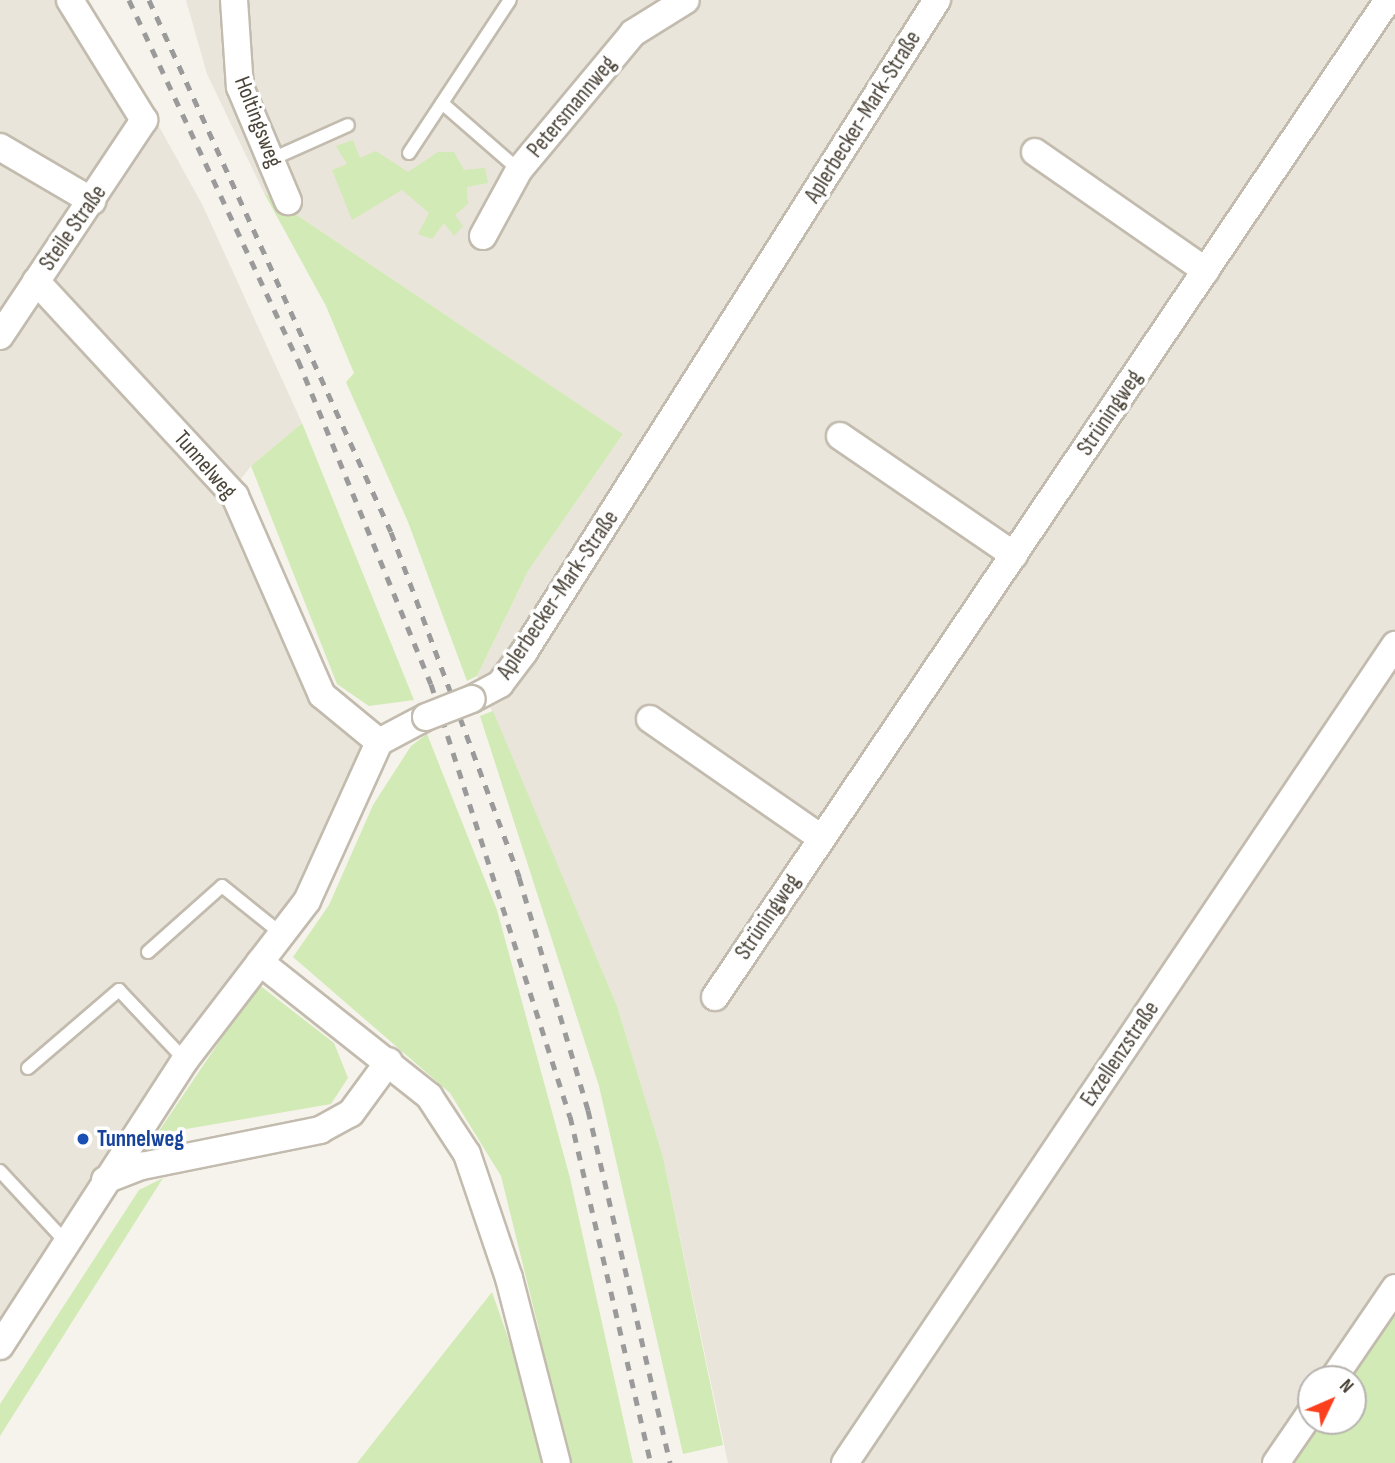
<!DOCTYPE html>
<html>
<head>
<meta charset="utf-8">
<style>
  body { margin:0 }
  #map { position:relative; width:1395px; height:1463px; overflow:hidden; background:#f6f3ec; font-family:"Sofia Sans Condensed",sans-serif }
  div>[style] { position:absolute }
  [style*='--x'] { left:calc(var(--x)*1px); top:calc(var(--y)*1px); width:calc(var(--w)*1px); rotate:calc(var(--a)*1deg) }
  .residential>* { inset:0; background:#eae5da }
  .green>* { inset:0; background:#d2eab5 }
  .roads { filter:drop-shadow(2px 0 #c2bbae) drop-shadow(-2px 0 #c2bbae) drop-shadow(0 2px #c2bbae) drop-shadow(0 -2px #c2bbae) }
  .lane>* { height:12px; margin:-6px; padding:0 6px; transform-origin:6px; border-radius:6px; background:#fff }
  .street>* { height:26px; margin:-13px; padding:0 13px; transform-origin:13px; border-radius:13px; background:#fff }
  .rail>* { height:5px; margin-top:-2.5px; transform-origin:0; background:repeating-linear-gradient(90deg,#9a9a9a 0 9px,transparent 0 18px) }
  .bridges { filter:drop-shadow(2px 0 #c2bbae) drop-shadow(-2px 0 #c2bbae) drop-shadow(0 2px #c2bbae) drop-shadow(0 -2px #c2bbae) }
  .street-bridge>* { height:26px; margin:-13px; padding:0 13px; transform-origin:13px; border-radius:13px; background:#fff }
  .dots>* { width:19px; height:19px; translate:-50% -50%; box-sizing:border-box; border:4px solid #fff; border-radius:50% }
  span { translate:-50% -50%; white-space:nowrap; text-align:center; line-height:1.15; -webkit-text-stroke:7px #fff; paint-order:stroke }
  .street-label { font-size:23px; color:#4b4439 }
  .transit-label { font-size:23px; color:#164399; font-weight:700 }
  .left { translate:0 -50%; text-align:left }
  .north { position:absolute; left:1297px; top:1365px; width:70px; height:70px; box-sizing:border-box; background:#fff; border:2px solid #b7b4b0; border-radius:50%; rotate:46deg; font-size:19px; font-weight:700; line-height:28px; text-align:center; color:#4b4439 }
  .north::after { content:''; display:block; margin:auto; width:24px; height:32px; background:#fc3f1d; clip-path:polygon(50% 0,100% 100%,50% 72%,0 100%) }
</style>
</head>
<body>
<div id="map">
  <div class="residential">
    <i style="clip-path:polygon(0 0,89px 0,202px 204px,302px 423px,251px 466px,224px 501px,318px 699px,374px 745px,306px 896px,0 1344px)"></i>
    <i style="clip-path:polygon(186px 0,1395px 0,1395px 1301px,1342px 1379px,1311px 1379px,1311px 1421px,1286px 1463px,728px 1463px,663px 1157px,617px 1006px,477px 676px,528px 571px,623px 434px,264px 193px,207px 74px)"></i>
  </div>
  <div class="green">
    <i style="clip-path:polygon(353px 140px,360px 158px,376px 151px,408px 172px,438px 152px,454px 152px,464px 170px,485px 168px,488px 183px,467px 187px,468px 204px,455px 215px,463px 226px,454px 236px,444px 223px,432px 239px,418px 234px,429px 213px,402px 190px,352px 220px,332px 170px,347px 164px,336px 146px)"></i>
    <i style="clip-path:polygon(264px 193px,623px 434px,528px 571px,477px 676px,467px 681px,408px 522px,346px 382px,354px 373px,326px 306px)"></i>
    <i style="clip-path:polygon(302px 423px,414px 700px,369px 706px,337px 684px,251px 466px)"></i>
    <i style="clip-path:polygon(493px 711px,617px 1006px,663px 1157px,723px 1445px,683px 1454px,599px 1086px,480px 716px)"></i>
    <i style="clip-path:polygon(427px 734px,497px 910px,570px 1178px,633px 1463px,357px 1463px,492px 1292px,511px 1346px,539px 1330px,501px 1176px,450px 1093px,293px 957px,329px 905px,373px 805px,411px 746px)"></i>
    <i style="clip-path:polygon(258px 984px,334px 1043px,348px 1078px,331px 1104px,157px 1134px)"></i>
    <i style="clip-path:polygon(163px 1178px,0 1436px,0 1404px,139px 1190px)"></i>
    <i style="clip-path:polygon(1395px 1301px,1395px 1463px,1286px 1463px,1314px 1421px,1353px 1421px,1353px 1379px,1342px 1379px)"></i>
  </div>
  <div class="roads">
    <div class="lane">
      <i style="--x:442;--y:103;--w:102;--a:41"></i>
      <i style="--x:409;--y:153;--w:183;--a:-56.6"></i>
      <i style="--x:272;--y:159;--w:83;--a:-24.1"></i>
      <i style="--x:148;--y:952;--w:99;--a:-41.7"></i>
      <i style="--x:222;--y:886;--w:78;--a:38.8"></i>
      <i style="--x:28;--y:1068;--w:120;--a:-40.6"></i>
      <i style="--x:119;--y:990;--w:96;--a:46.7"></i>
      <i style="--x:0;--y:1171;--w:97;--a:47.1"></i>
    </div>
    <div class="street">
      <i style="--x:234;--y:0;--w:87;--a:86.1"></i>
      <i style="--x:240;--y:87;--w:124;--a:67.2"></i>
      <i style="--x:0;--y:147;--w:107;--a:30.4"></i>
      <i style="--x:1035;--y:152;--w:208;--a:34.8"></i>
      <i style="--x:483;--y:236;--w:75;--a:-61.4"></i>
      <i style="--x:519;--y:170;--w:178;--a:-50.2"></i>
      <i style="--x:633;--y:33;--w:62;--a:-31.9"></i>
      <i style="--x:36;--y:281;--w:293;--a:47.2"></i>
      <i style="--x:235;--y:496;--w:217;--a:66.4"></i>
      <i style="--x:322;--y:695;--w:74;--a:39.5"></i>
      <i style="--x:0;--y:336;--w:260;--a:-56.3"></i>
      <i style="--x:144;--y:120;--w:141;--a:-121.7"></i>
      <i style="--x:840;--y:436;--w:211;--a:34.4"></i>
      <i style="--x:472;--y:699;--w:32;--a:-28"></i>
      <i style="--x:500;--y:684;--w:40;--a:-53"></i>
      <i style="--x:524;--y:652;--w:772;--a:-57.65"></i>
      <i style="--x:650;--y:719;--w:208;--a:34.8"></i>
      <i style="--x:260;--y:962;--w:216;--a:38.4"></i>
      <i style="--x:429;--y:1096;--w:69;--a:56.8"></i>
      <i style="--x:467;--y:1154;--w:131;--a:71.3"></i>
      <i style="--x:509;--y:1278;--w:191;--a:75.5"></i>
      <i style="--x:715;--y:997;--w:1203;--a:-55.98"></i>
      <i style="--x:105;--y:1180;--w:40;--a:-21"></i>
      <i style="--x:142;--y:1166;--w:182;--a:-11.4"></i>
      <i style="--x:320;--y:1130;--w:35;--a:-29"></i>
      <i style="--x:351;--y:1113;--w:64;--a:-53.8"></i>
      <i style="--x:0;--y:1346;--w:341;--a:-57.1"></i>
      <i style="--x:185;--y:1060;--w:200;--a:-52.5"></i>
      <i style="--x:307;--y:901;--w:175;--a:-65.6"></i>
      <i style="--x:379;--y:742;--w:53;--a:-28"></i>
      <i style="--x:1333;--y:1379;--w:110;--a:-55.7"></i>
      <i style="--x:845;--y:1463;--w:986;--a:-56.08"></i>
      <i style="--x:1276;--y:1463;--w:62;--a:-55.5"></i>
    </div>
  </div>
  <div class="rail">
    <i style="--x:129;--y:0;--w:398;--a:64.9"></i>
    <i style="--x:298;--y:360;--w:350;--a:67.7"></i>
    <i style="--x:431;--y:684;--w:454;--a:72.2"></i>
    <i style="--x:570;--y:1116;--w:356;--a:76.9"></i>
    <i style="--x:149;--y:0;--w:584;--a:65.54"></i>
    <i style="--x:391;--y:532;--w:368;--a:69.6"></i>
    <i style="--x:519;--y:877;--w:243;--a:73.5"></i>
    <i style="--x:588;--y:1110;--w:362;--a:76.9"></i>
  </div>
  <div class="bridges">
    <div class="street-bridge">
      <i style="--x:426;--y:717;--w:49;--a:-21.4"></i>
    </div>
  </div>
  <div class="dots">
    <i style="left:83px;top:1139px;background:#1a4fb4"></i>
  </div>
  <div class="street-label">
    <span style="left:572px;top:107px;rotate:-50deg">Petersmannweg</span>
    <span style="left:863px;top:117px;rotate:-58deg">Aplerbecker-Mark-Straße</span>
    <span style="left:258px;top:122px;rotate:69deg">Holtingsweg</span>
    <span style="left:73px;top:228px;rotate:-55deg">Steile Straße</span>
    <span style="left:1110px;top:413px;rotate:-56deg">Strüningweg</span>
    <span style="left:205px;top:465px;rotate:49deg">Tunnelweg</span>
    <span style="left:558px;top:595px;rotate:-56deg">Aplerbecker-Mark-Straße</span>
    <span style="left:768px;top:917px;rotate:-56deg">Strüningweg</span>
    <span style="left:1120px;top:1054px;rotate:-56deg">Exzellenzstraße</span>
  </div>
  <div class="transit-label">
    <span class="left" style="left:97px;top:1139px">Tunnelweg</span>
  </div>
  <div class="north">N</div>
</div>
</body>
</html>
